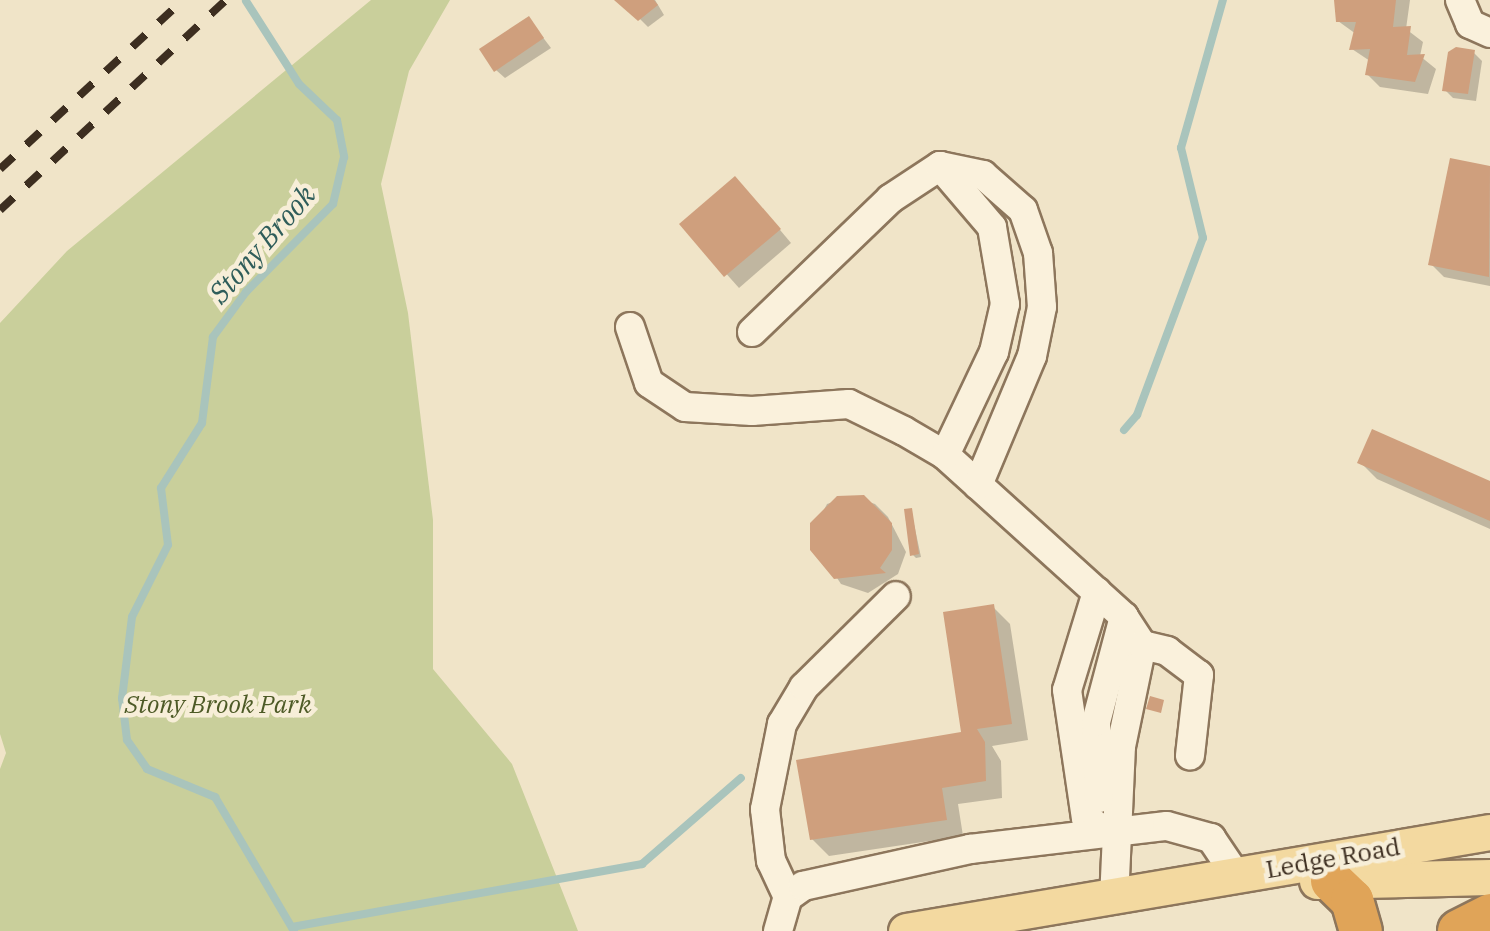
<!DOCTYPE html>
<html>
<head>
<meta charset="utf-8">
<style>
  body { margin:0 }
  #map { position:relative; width:1490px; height:931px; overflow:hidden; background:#f0e4c8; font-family:"IBM Plex Serif",serif }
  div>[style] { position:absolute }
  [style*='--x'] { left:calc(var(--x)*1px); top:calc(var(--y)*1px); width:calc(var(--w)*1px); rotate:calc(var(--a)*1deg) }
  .green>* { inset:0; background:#c9cf9b }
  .shadow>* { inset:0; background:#0003 }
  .stream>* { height:8px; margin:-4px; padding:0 4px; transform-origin:4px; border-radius:4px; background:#a9c4bc }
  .building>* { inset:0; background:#cf9f7d }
  .roads { filter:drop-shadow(2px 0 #8d765c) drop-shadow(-2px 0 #8d765c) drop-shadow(0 2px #8d765c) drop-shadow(0 -2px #8d765c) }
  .minor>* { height:28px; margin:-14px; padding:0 14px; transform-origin:14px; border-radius:14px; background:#faf1dc }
  .major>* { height:35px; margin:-17.5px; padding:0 17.5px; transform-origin:17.5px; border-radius:17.5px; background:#f3d9a0 }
  .highway>* { height:42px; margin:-21px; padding:0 21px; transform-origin:21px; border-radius:21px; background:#e0a458 }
  .rail>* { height:8px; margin-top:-4px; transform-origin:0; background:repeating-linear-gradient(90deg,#3d2e20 0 18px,transparent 0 36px) }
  span { translate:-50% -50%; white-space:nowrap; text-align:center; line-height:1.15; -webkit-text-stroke:9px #f7eed8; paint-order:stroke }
  .park-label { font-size:25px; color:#4d5a26; font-style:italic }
  .street-label { font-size:25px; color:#3d2e20 }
  .water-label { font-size:28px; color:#2f5d5a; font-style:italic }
</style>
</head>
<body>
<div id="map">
  <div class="green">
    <i style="clip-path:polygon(371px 0,450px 0,409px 71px,381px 184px,408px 313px,433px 520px,433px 669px,512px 764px,578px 931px,0 931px,0 769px,6px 753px,0 734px,0 323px,67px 251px)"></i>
  </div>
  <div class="shadow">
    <i style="clip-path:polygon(621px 0,655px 0,664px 15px,648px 27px)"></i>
    <i style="clip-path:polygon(1335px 0,1410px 0,1406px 29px,1423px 42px,1420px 56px,1436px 69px,1428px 94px,1380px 87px,1367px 74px,1370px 61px,1352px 49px,1356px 34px,1338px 21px)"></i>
    <i style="clip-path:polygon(529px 19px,551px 48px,505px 78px,496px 70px)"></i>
    <i style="clip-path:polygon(1474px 53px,1482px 61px,1476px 101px,1453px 98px,1445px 90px)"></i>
    <i style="clip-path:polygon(1452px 161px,1490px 168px,1490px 286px,1444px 277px,1431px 264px)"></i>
    <i style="clip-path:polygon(748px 192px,791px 243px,739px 288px,682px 224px)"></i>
    <i style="clip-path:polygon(1360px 462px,1490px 484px,1490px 529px,1377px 479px)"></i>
    <i style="clip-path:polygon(851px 496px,875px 504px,888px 517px,906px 552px,898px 574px,868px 593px,841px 584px,810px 537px,827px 504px)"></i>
    <i style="clip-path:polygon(911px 510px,921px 557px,916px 558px,913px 555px)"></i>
    <i style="clip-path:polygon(993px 607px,1010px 624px,1028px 740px,992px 746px,1001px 761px,1002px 798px,958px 804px,963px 836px,829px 856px,812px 839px,964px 734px)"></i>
  </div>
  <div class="stream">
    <i style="--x:246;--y:1;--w:98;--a:57.4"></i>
    <i style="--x:299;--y:84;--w:52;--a:43.5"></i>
    <i style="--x:337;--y:120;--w:38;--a:79"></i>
    <i style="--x:344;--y:157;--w:48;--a:103.2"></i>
    <i style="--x:333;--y:204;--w:124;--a:134.7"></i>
    <i style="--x:246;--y:292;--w:56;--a:126.3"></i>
    <i style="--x:213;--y:337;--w:87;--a:97.3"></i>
    <i style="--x:202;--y:423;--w:77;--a:122.2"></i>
    <i style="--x:161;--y:488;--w:57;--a:83"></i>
    <i style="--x:168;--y:545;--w:80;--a:116.6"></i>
    <i style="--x:132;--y:617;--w:82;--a:97"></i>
    <i style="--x:122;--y:698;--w:42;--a:83.2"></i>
    <i style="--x:127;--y:740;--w:35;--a:55"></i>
    <i style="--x:147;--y:769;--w:74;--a:22.4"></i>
    <i style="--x:215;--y:797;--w:156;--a:59.5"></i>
    <i style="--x:1124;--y:430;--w:20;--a:-49"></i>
    <i style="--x:1137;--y:415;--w:189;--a:-69.6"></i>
    <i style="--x:1203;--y:238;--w:93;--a:-103.7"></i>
    <i style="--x:1181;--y:148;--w:154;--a:-74.2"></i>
    <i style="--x:292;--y:927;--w:356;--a:-10.2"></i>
    <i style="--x:642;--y:864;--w:131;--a:-41"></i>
  </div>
  <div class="building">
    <i style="clip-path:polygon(614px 0,654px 0,658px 5px,638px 21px)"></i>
    <i style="clip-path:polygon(1334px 0,1396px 0,1393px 27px,1411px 26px,1407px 55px,1425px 54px,1415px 82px,1365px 75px,1370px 49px,1349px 50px,1356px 22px,1336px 22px)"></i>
    <i style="clip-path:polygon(529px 16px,544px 38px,494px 72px,479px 49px)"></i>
    <i style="clip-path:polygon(1456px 47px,1475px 50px,1468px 94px,1442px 91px,1448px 52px)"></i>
    <i style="clip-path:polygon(1450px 158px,1490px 166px,1489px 277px,1428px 265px)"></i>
    <i style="clip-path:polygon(735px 176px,781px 229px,724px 277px,679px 224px)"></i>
    <i style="clip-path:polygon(1372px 429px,1490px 481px,1490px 521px,1357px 463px)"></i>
    <i style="clip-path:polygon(864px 495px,892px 523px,892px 550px,880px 568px,886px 573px,834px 579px,810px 550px,810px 523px,837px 496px)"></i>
    <i style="clip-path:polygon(912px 508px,919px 554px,910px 556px,904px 509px)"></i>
    <i style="clip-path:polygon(994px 604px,1012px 724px,977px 729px,985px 742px,986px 781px,942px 788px,947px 820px,810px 840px,796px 760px,961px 732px,943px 612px)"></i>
    <i style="clip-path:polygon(1150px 696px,1164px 700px,1161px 713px,1146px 709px)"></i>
  </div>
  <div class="roads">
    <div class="minor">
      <i style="--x:1460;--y:0;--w:26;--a:67"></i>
      <i style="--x:1470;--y:24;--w:22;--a:24"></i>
      <i style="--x:630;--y:327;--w:59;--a:71.3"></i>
      <i style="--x:649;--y:383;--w:43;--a:33.7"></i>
      <i style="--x:685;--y:407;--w:67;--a:3.4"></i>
      <i style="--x:752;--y:411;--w:97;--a:-4.1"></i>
      <i style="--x:849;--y:404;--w:61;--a:26.1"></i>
      <i style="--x:904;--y:431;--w:48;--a:30.3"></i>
      <i style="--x:945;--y:455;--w:241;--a:42.1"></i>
      <i style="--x:1124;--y:617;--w:33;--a:57"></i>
      <i style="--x:1142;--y:645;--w:103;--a:101.7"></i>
      <i style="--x:1121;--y:746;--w:153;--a:92.6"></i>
      <i style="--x:752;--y:332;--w:192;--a:-43.9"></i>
      <i style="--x:890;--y:199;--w:60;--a:-33.4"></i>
      <i style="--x:945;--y:455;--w:114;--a:-64.6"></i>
      <i style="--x:994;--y:352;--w:49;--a:-77.1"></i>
      <i style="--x:1005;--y:304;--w:78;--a:-99.6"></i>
      <i style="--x:992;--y:227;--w:80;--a:-130.4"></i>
      <i style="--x:940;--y:166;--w:44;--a:11.8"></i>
      <i style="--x:983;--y:175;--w:53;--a:41.2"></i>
      <i style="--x:1023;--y:210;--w:46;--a:70.8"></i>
      <i style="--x:1038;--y:253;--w:54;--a:85.8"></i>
      <i style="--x:1042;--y:307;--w:50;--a:101.5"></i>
      <i style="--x:1032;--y:356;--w:140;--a:112.7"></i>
      <i style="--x:1097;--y:592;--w:102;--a:107"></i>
      <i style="--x:1067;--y:690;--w:129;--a:81.6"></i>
      <i style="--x:1086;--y:818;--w:33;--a:35"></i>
      <i style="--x:1142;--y:645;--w:26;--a:13"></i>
      <i style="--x:1167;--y:651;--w:40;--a:37"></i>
      <i style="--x:1199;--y:675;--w:81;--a:96.4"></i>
      <i style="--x:1099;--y:798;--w:76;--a:-92.3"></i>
      <i style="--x:1096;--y:722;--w:109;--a:-75.1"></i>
      <i style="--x:788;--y:897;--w:40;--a:-115"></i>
      <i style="--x:771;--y:861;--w:52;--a:-96.6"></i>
      <i style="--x:765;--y:809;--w:87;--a:-78.7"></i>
      <i style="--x:782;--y:724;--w:43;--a:-59.3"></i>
      <i style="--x:804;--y:687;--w:129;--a:-44.7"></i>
      <i style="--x:778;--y:931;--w:35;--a:-74"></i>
      <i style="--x:788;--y:897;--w:19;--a:-36"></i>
      <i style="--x:803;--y:886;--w:171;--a:-12.5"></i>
      <i style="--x:970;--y:849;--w:198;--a:-6.7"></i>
      <i style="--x:1167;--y:826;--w:46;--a:15.3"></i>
      <i style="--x:1211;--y:838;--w:45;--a:56"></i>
    </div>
    <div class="major">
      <i style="--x:1317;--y:881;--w:173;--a:-1.3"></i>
      <i style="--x:906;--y:931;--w:592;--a:-9.62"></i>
    </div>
    <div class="highway">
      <i style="--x:1332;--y:881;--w:28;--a:44"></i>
      <i style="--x:1352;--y:900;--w:32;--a:74"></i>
      <i style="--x:1459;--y:931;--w:35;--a:-27"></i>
    </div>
  </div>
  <div class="rail">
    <i style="--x:0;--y:169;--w:249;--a:-42.7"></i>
    <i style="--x:0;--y:210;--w:309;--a:-42.9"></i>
  </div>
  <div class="park-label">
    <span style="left:218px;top:704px">Stony Brook Park</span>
  </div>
  <div class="street-label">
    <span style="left:1333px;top:858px;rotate:-10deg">Ledge Road</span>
  </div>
  <div class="water-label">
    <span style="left:262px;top:244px;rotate:-49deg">Stony Brook</span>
  </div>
</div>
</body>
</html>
